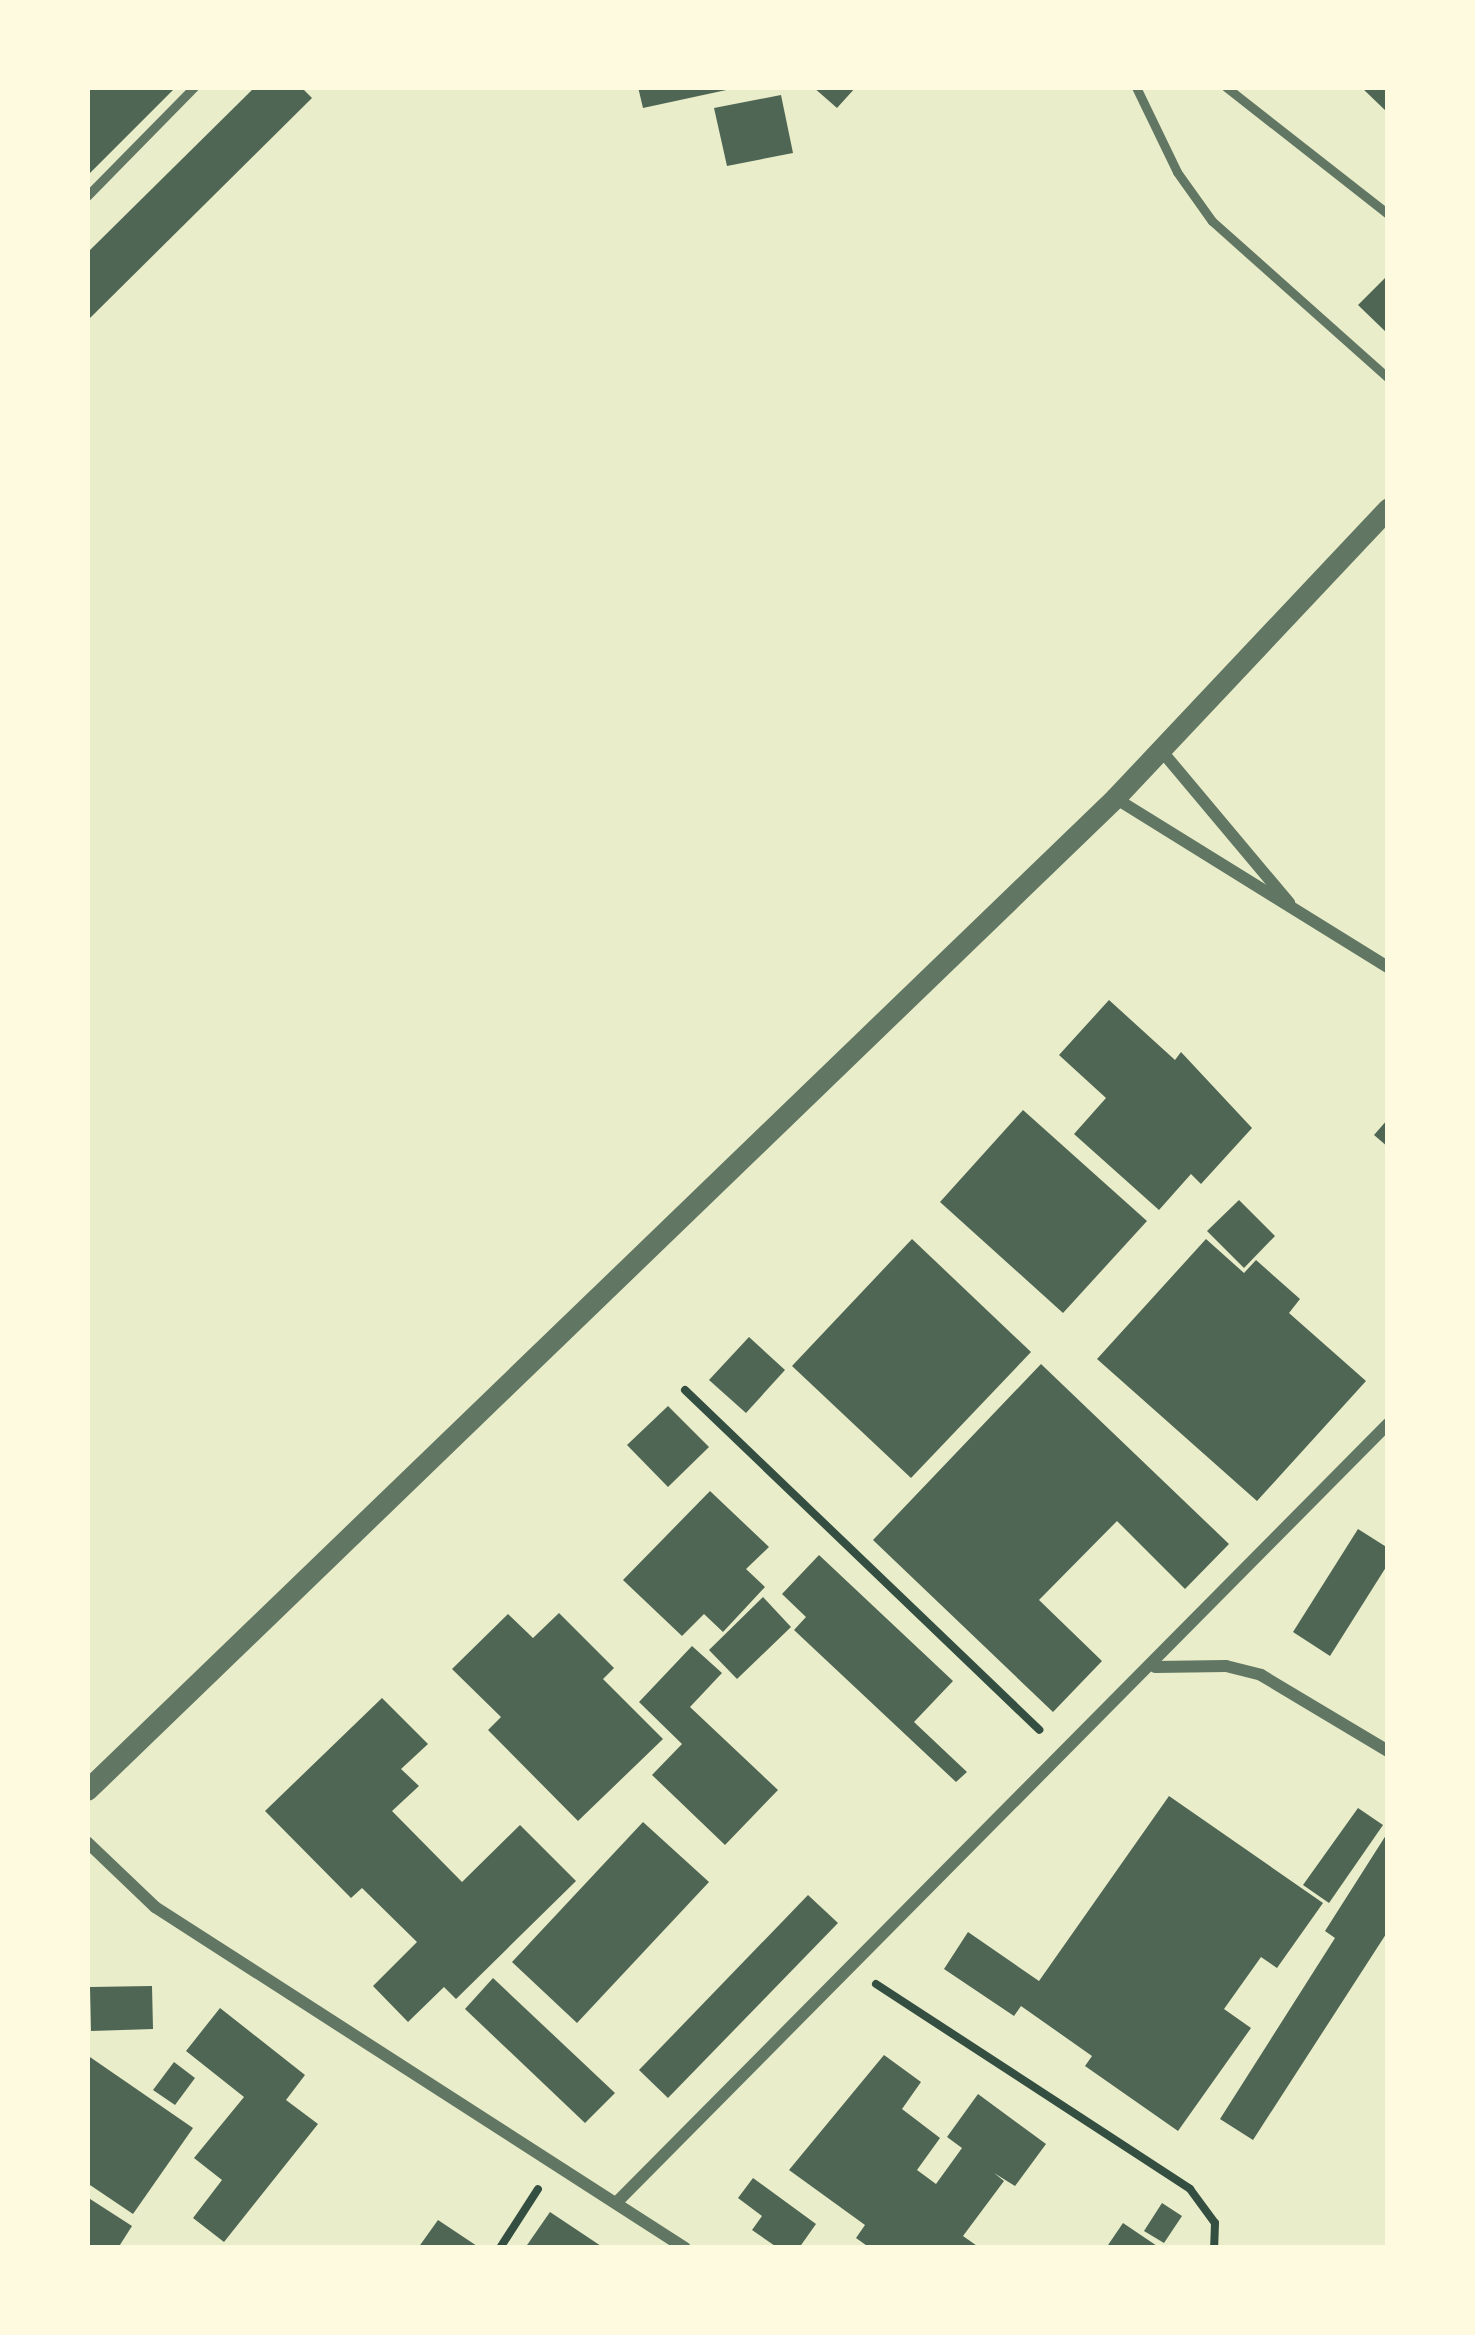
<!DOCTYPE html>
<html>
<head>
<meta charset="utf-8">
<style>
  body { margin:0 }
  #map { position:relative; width:1475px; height:2335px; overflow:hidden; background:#e9edc9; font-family:Figtree,sans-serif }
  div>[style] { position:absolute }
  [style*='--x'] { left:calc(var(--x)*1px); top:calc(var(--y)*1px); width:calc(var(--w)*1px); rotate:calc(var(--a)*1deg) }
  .building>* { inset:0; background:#4f6655 }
  .path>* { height:8px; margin:-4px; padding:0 4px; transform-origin:4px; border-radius:4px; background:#344e41 }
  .service>* { height:9px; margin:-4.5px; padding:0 4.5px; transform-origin:4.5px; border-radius:4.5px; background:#617663 }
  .minor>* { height:12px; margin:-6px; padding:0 6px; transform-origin:6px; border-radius:6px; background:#617663 }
  .tertiary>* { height:21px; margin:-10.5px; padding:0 10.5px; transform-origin:10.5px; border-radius:10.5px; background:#617663 }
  span { translate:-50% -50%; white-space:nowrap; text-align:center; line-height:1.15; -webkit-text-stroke:10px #fefae0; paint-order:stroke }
  .frame { position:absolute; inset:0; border:90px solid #fefae0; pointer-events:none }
</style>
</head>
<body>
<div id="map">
  <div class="building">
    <i style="clip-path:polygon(87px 87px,176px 87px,89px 174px)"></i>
    <i style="clip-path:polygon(255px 87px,301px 87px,312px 98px,87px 321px,87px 253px)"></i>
    <i style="clip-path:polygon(638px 87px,731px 87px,731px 89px,643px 108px)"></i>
    <i style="clip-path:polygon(813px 87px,856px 87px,837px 108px)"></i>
    <i style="clip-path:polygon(1361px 87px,1388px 87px,1388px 113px)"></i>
    <i style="clip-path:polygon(781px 95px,793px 153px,727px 166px,714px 108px)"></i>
    <i style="clip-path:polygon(1388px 275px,1388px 334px,1358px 305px)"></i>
    <i style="clip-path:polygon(1109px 1000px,1175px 1060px,1181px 1052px,1252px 1128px,1201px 1184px,1191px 1174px,1159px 1210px,1074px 1134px,1106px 1098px,1059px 1055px)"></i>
    <i style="clip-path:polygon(1023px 1110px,1147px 1221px,1063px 1313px,940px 1202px)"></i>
    <i style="clip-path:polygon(1388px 1119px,1388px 1147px,1374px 1135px)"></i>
    <i style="clip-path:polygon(1239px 1200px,1275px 1236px,1244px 1268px,1207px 1231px)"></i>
    <i style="clip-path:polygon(912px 1239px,1031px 1352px,911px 1478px,792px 1366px)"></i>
    <i style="clip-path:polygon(1206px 1239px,1244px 1273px,1256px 1260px,1300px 1299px,1289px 1313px,1366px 1381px,1257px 1501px,1097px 1359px)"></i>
    <i style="clip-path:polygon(749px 1337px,785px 1370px,746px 1413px,709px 1380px)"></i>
    <i style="clip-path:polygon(1041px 1364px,1229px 1544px,1185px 1589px,1117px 1521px,1039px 1600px,1102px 1661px,1053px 1712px,873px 1540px)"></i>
    <i style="clip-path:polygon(668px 1406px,709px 1447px,668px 1487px,627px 1445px)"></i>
    <i style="clip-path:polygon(710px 1491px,769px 1547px,746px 1569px,765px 1587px,723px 1632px,704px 1614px,682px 1636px,623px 1580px)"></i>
    <i style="clip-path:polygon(1358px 1529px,1388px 1548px,1388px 1564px,1330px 1656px,1293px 1632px)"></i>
    <i style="clip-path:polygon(819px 1555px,953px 1681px,914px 1722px,967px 1772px,956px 1782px,794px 1630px,806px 1617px,782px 1594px)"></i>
    <i style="clip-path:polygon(763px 1597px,791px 1627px,737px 1679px,709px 1650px)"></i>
    <i style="clip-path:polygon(559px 1613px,614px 1668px,603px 1679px,663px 1739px,578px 1821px,488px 1730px,501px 1717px,452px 1669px,508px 1614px,533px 1638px)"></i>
    <i style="clip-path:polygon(692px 1646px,722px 1673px,690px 1707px,778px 1790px,725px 1845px,652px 1775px,682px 1744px,639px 1702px)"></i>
    <i style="clip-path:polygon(382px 1698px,428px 1744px,401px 1769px,419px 1786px,392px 1811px,462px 1882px,520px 1825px,576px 1881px,456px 1999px,444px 1987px,408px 2022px,373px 1986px,417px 1942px,362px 1888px,351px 1898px,265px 1811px)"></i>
    <i style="clip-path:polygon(1169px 1796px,1323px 1903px,1277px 1968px,1261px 1957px,1224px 2009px,1251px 2028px,1178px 2131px,1085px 2066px,1092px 2056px,1021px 2006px,1014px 2016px,944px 1969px,968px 1932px,1039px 1981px)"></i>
    <i style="clip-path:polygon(1358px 1808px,1383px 1825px,1329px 1903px,1303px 1885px)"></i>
    <i style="clip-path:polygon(643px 1822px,709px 1882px,577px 2023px,512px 1962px)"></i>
    <i style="clip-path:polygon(1388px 1832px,1388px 1931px,1253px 2140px,1220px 2119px,1335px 1938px,1325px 1931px)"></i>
    <i style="clip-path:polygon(808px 1895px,838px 1923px,668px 2098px,639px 2070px)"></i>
    <i style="clip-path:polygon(493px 1978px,615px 2093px,585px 2123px,465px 2009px)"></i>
    <i style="clip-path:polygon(152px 1986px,153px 2029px,91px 2031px,90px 1987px)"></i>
    <i style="clip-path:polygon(220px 2008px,305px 2075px,286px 2100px,318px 2124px,224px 2242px,193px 2218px,222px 2180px,194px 2158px,244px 2097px,186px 2051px)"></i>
    <i style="clip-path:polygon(87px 2055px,193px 2128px,133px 2214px,87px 2183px)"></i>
    <i style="clip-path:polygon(884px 2055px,921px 2082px,902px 2109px,940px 2138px,917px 2170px,936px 2184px,962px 2148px,947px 2137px,978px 2094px,1046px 2144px,1015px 2186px,994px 2173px,1004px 2181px,963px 2236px,980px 2248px,870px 2248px,856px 2238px,865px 2225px,789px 2170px)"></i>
    <i style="clip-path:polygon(174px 2062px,195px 2078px,175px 2105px,153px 2090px)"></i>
    <i style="clip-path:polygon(753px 2178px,816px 2224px,799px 2248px,778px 2248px,752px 2230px,762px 2216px,738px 2198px)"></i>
    <i style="clip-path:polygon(87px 2197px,132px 2226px,118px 2248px,87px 2248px)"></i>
    <i style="clip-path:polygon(1162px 2203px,1182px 2216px,1164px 2243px,1144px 2231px)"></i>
    <i style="clip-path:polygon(550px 2212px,604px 2248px,525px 2248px)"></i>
    <i style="clip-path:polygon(438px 2220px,480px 2248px,418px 2248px)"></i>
    <i style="clip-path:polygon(1123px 2223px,1160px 2248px,1106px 2248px)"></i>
  </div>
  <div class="path">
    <i style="--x:685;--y:1390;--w:491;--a:43.8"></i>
    <i style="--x:876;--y:1984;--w:375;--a:33.1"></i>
    <i style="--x:1190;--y:2189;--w:42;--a:53.7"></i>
    <i style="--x:1215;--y:2223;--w:25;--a:92"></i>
    <i style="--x:500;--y:2248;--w:70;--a:-57.2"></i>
  </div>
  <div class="service">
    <i style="--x:1136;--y:87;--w:94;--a:64.2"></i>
    <i style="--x:1177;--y:172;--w:60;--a:54.5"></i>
    <i style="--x:1212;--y:221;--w:236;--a:41.7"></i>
    <i style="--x:1226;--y:87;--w:206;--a:38.1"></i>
    <i style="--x:87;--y:196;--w:153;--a:-45.5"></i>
  </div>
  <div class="minor">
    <i style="--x:1160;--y:749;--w:201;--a:50"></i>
    <i style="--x:1115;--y:798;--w:321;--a:31.8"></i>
    <i style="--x:1155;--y:1667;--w:71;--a:-0.8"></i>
    <i style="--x:1226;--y:1666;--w:36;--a:14"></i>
    <i style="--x:1261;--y:1675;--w:148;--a:30.9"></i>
    <i style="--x:87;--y:1842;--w:94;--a:43.7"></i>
    <i style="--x:155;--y:1907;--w:630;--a:32.76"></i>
    <i style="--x:616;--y:2203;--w:1097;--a:-45.26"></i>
  </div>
  <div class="tertiary">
    <i style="--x:87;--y:1790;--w:1429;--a:-43.98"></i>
    <i style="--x:1115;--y:798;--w:398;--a:-46.7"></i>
  </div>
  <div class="frame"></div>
</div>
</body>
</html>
